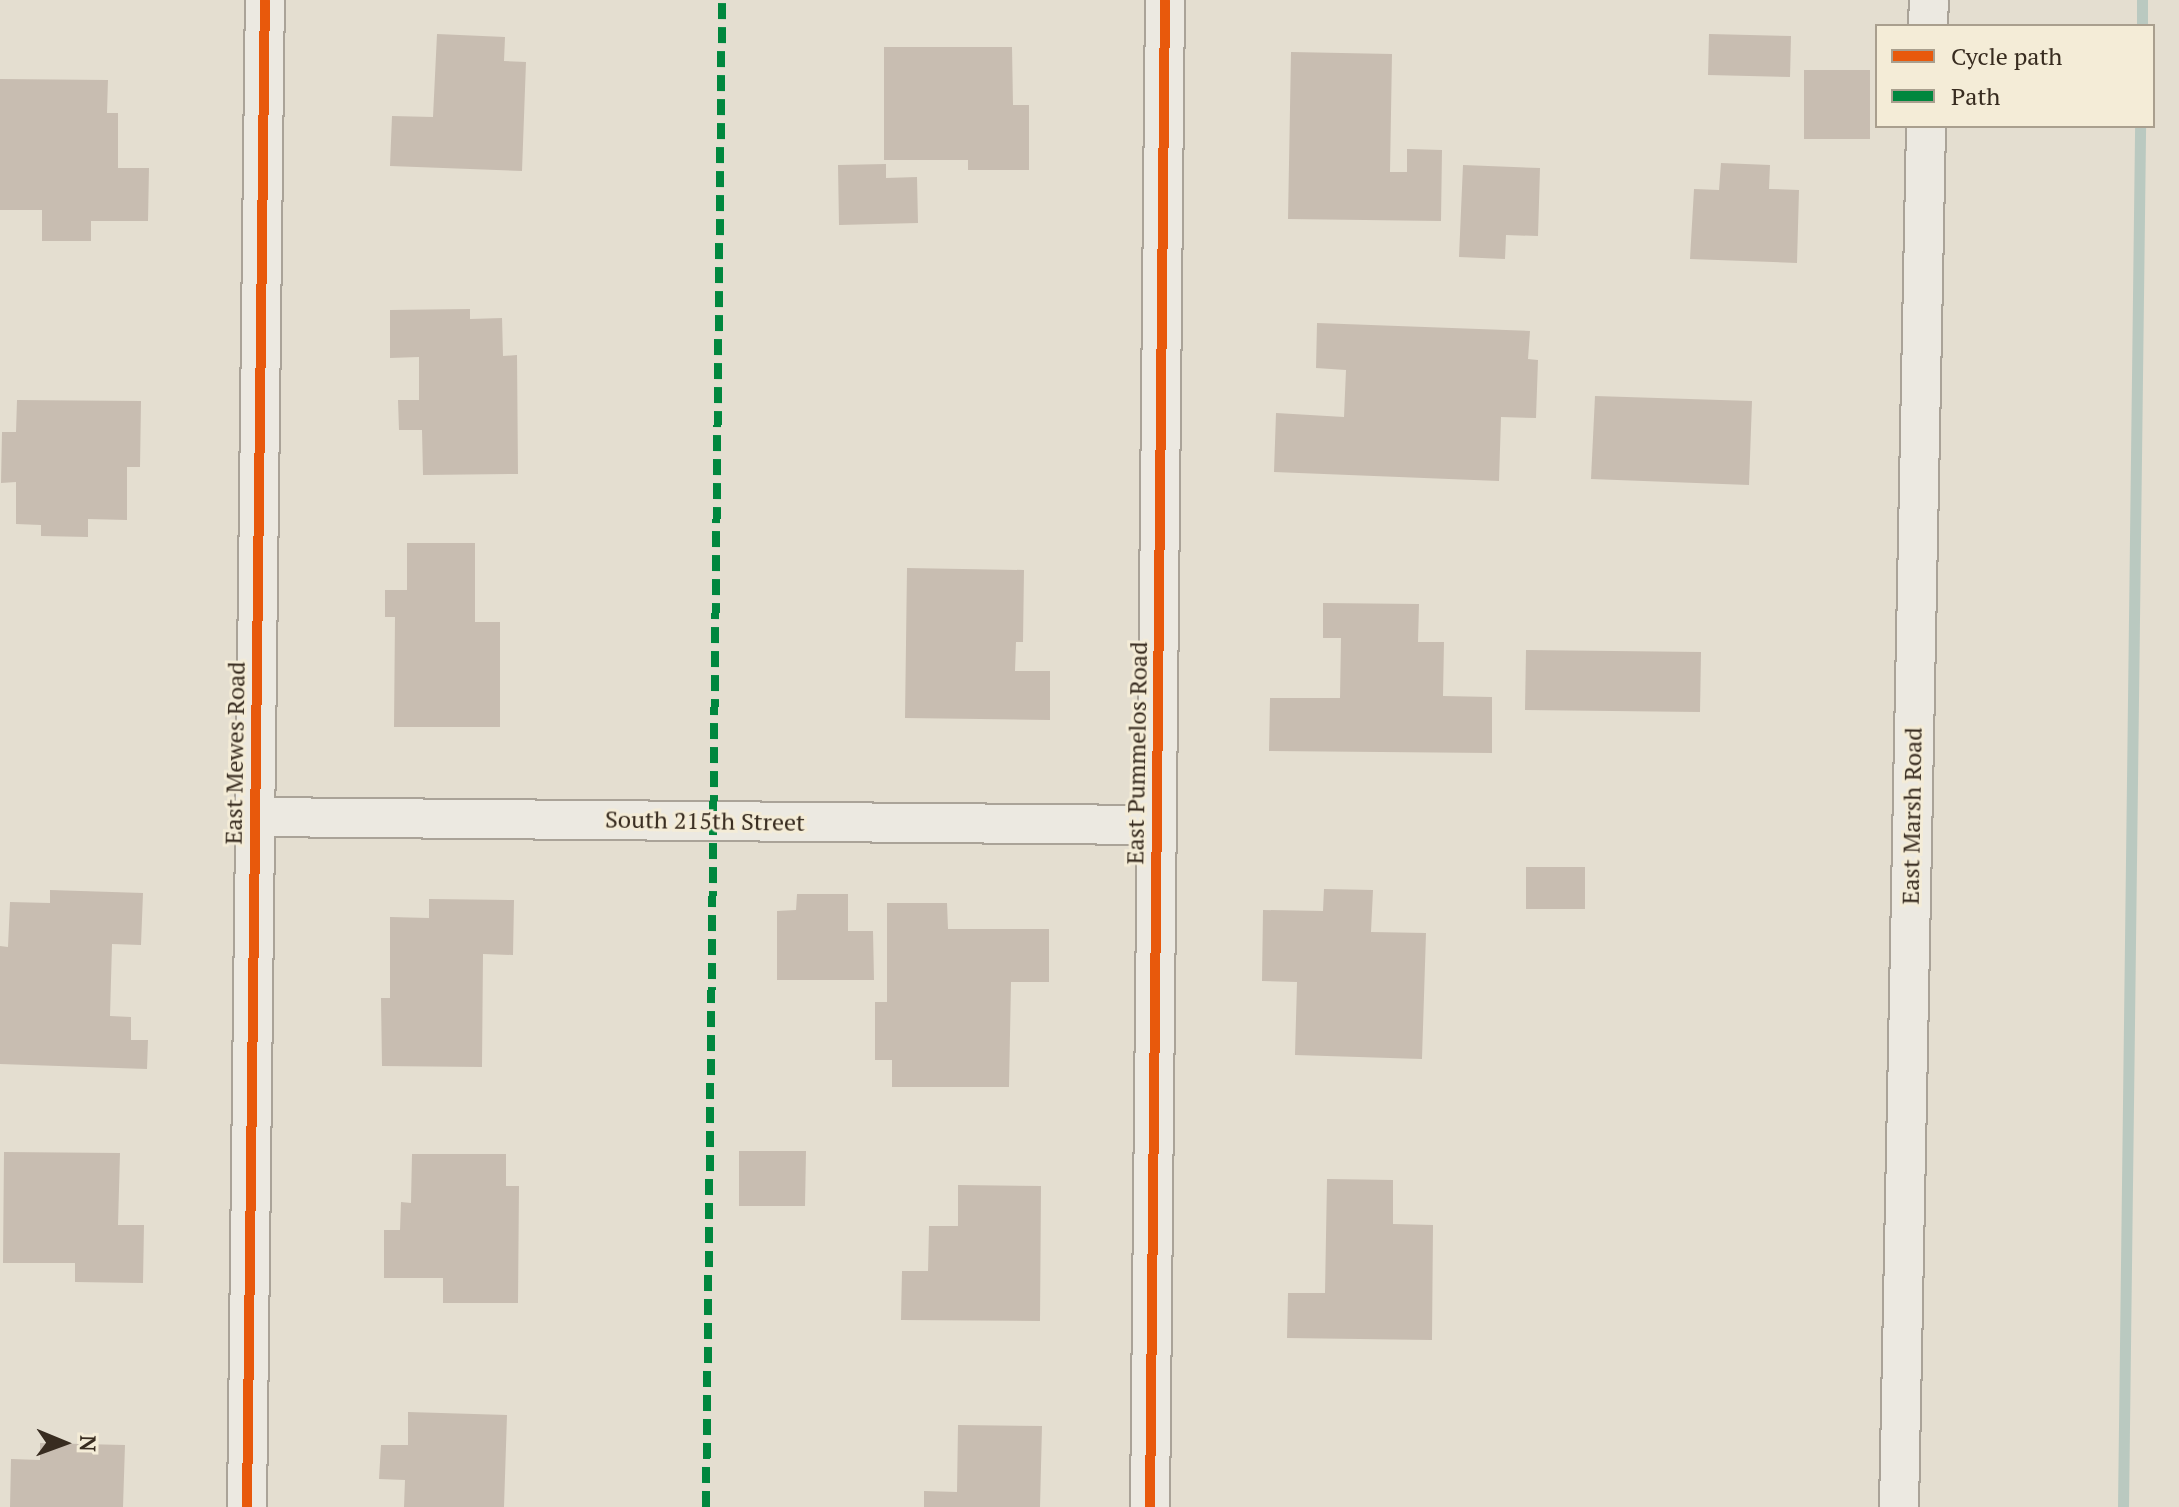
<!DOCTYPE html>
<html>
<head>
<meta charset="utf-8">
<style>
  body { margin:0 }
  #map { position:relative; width:2179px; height:1507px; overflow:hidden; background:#e4ded0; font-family:"PT Serif",serif }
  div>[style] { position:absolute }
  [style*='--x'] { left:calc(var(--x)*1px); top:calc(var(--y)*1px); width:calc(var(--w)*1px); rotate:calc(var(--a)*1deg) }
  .stream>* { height:11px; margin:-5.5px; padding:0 5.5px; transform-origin:5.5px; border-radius:5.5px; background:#bac9c0 }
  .building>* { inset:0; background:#c8bdb1 }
  .roads { filter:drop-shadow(2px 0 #aaa398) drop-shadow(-2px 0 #aaa398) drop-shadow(0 2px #aaa398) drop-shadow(0 -2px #aaa398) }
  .minor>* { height:38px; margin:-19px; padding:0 19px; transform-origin:19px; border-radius:19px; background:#ece9e1 }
  .quiet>* { height:8px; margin-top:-4px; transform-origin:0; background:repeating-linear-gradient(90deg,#00873e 0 16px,transparent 0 24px) }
  .cycleway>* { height:10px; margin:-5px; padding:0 5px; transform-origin:5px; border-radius:5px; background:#e8590c }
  span { translate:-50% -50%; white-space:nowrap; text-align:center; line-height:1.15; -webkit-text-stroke:6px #f4ecd7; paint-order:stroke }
  .street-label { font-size:24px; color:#382c20 }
  .legend { position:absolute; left:1875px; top:24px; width:280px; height:104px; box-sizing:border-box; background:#f4ecd7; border:2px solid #a99f8e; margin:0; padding:10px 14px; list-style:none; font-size:24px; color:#382c20 }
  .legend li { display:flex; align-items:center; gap:16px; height:40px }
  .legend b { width:40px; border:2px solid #a99f8e }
  .north { position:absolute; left:24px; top:1403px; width:80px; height:80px; -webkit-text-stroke:6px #f4ecd7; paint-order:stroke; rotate:91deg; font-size:22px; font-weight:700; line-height:32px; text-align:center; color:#382c20 }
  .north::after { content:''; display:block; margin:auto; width:28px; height:36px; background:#382c20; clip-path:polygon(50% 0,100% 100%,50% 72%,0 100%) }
</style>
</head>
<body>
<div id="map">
  <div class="stream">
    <i style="--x:2142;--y:26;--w:26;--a:-90"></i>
    <i style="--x:2123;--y:1507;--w:1381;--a:-89.29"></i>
  </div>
  <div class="building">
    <i style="clip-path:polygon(437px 34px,505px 37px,504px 61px,526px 62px,522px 171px,390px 166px,392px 116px,433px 117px)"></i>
    <i style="clip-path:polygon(1709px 34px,1791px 36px,1790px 77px,1708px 75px)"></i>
    <i style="clip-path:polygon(884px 47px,1012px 47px,1013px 105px,1029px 105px,1029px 170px,968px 170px,968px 160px,884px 160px)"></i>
    <i style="clip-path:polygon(1291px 52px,1392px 54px,1390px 172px,1407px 172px,1407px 149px,1442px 150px,1441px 221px,1288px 219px)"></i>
    <i style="clip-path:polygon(1804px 70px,1870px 70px,1870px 139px,1804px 139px)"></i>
    <i style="clip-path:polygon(0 79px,108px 80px,107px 113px,118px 113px,118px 168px,149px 168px,148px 221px,91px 221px,91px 241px,42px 241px,42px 210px,0 210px)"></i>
    <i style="clip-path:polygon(1721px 163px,1770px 165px,1769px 189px,1799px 190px,1797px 263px,1690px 259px,1694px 189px,1719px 190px)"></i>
    <i style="clip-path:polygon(886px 164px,886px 178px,917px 177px,918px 223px,839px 225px,838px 165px)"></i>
    <i style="clip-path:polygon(1463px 165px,1540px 168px,1538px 236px,1506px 235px,1505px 259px,1459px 257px)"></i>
    <i style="clip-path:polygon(470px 309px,470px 319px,502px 318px,503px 356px,517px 355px,518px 474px,423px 475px,422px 430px,399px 430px,398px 400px,419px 400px,419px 357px,390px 358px,390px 310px)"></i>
    <i style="clip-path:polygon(1317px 323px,1530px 331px,1528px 359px,1538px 360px,1536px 418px,1501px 417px,1499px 481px,1274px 472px,1276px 413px,1344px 417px,1346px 370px,1316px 368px)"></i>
    <i style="clip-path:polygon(1595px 396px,1752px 401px,1749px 485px,1591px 479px)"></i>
    <i style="clip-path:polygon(17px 400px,141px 401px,140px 467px,127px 467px,127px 520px,88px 519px,88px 537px,41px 536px,41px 525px,16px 524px,16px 482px,1px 483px,2px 432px,16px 432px)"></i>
    <i style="clip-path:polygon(407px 543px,475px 543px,475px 622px,500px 622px,500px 727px,394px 727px,395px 617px,385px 617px,385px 590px,407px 590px)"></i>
    <i style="clip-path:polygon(907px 568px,1024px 570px,1023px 642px,1016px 642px,1015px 671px,1050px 671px,1050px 720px,905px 718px)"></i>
    <i style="clip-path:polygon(1323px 603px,1419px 604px,1418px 642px,1444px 642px,1443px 696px,1492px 697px,1492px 753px,1269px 751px,1270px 698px,1340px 698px,1341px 638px,1323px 638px)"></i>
    <i style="clip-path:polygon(1526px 650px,1701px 652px,1700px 712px,1525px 710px)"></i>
    <i style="clip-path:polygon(1526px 867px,1585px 867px,1585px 909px,1526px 909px)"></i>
    <i style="clip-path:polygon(1324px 889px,1373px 890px,1371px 932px,1426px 933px,1422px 1059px,1295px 1055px,1297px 982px,1262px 981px,1263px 910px,1323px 911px)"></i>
    <i style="clip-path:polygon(50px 890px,143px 893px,141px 945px,112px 944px,110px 1016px,131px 1017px,131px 1040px,148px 1040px,147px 1069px,0 1064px,0 946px,8px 947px,10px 902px,50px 903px)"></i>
    <i style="clip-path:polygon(797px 894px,848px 894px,848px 931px,873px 931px,874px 980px,777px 980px,777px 911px,796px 910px)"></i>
    <i style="clip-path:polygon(429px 899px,514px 900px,513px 955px,483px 954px,482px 1067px,382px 1066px,381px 998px,390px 998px,390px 917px,429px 918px)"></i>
    <i style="clip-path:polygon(887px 903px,947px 903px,948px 929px,1049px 929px,1049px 982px,1011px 982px,1009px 1087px,892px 1087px,892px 1060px,875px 1060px,875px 1002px,887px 1002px)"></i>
    <i style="clip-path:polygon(739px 1151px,806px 1151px,805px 1206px,739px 1206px)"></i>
    <i style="clip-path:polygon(4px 1152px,120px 1153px,118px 1225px,144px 1225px,143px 1283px,75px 1282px,75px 1263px,3px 1263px)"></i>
    <i style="clip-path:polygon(412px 1154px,506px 1154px,506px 1186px,519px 1186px,518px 1303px,443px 1303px,443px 1278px,384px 1278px,384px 1230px,400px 1230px,401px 1202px,411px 1203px)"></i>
    <i style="clip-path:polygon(1327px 1179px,1393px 1180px,1393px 1224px,1433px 1225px,1432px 1340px,1287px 1338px,1288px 1293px,1325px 1293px)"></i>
    <i style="clip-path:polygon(958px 1185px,1041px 1186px,1040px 1321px,901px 1320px,902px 1271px,928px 1271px,929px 1226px,958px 1226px)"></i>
    <i style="clip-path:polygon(408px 1412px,507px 1415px,504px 1507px,404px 1507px,405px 1480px,379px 1479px,381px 1445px,408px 1445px)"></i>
    <i style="clip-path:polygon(958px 1425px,1042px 1426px,1040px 1507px,924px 1507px,924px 1491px,957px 1492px)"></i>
    <i style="clip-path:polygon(40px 1443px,125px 1445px,123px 1507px,10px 1507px,11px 1459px,40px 1460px)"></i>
  </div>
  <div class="roads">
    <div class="minor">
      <i style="--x:1928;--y:26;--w:26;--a:-88"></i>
      <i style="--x:254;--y:817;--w:903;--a:0.51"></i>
      <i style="--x:247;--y:1507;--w:1507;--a:-89.32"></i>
      <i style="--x:1150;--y:1507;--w:1507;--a:-89.43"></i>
      <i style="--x:1899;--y:1507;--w:1381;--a:-88.88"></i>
    </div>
  </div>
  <div class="quiet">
    <i style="--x:706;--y:1507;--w:1507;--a:-89.39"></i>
  </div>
  <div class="cycleway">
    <i style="--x:247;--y:1507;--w:1507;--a:-89.32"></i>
    <i style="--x:1150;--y:1507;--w:1507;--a:-89.43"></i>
  </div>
  <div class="street-label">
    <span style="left:235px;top:753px;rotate:-89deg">East Mewes Road</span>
    <span style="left:1137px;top:753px;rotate:-89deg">East Pummelos Road</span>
    <span style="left:1912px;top:816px;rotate:-89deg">East Marsh Road</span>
    <span style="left:705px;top:821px;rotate:1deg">South 215th Street</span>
  </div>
  <ul class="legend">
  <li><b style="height:10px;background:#e8590c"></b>Cycle path</li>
  <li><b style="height:10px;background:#00873e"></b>Path</li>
  </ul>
  <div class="north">N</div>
</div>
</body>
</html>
